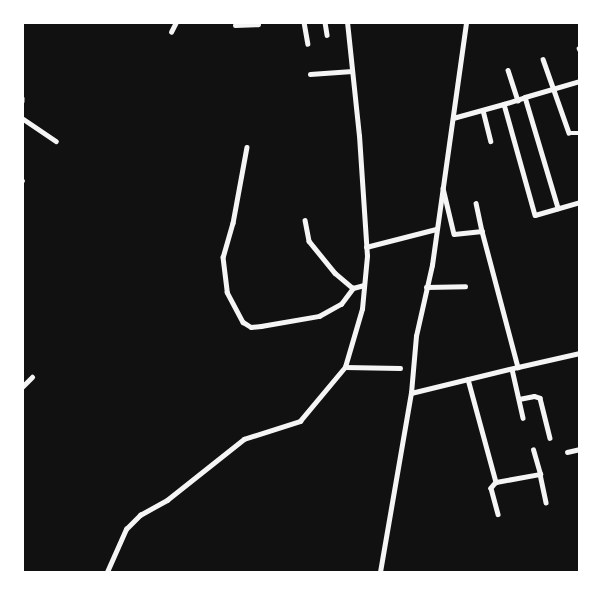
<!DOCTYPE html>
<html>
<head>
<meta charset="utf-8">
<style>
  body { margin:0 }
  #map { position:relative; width:602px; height:595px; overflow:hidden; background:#111; font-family:"Noto Serif",serif }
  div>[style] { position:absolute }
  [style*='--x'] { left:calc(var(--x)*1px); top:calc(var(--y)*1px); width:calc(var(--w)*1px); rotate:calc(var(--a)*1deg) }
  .minor>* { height:4.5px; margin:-2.25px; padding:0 2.25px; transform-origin:2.25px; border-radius:2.25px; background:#f5f5f5 }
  span { translate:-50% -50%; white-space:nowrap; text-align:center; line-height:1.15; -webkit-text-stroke:6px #fff; paint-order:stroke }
  .frame { position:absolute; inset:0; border:24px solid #fff; pointer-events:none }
</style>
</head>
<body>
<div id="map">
  <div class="minor">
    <i style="--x:258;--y:22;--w:12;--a:0"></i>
    <i style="--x:304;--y:22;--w:22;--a:80"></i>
    <i style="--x:325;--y:22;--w:13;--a:81"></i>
    <i style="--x:235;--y:25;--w:23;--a:-2"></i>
    <i style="--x:171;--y:32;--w:11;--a:-63"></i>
    <i style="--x:579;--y:48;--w:2;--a:63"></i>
    <i style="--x:543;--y:59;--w:78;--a:70.6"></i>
    <i style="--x:569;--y:133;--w:11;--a:0"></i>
    <i style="--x:508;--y:70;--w:32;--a:72"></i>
    <i style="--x:310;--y:74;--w:42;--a:-4.1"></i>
    <i style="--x:525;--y:97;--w:57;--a:-16.2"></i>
    <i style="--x:22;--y:98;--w:3;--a:90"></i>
    <i style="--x:504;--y:104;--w:22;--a:-18"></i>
    <i style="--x:525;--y:97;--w:116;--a:73.4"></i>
    <i style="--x:483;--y:110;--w:32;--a:76"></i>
    <i style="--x:22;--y:118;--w:41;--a:34.1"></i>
    <i style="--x:453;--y:118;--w:53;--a:-15.4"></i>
    <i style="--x:504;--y:104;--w:115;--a:74.4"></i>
    <i style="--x:535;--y:215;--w:47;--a:-16.1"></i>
    <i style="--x:247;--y:147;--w:77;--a:100.4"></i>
    <i style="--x:233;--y:223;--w:35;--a:106"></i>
    <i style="--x:223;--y:257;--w:35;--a:83"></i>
    <i style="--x:227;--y:292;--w:34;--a:62"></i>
    <i style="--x:243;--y:322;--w:9;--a:32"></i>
    <i style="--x:251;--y:327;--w:10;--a:-6"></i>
    <i style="--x:261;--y:326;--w:59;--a:-9.8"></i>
    <i style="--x:319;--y:316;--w:25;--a:-29"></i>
    <i style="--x:341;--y:304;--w:20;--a:-53"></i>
    <i style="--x:353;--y:288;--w:11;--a:-15"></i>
    <i style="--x:22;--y:181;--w:1;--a:0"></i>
    <i style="--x:443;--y:188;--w:47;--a:76.6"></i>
    <i style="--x:454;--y:234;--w:28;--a:-6"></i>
    <i style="--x:482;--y:231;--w:141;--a:75.2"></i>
    <i style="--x:518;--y:367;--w:64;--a:-12.7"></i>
    <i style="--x:476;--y:203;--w:29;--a:78"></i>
    <i style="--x:305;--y:220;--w:21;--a:79"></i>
    <i style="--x:309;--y:241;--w:41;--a:50.9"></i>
    <i style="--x:335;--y:273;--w:23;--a:40"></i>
    <i style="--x:366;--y:247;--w:72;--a:-14.4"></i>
    <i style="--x:426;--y:287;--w:39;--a:-1"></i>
    <i style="--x:345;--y:367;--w:55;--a:1"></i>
    <i style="--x:512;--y:369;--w:50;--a:77.3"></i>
    <i style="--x:468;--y:379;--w:107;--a:74.8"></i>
    <i style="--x:496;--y:482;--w:45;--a:-10.3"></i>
    <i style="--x:540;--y:474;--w:25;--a:-106"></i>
    <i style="--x:22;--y:387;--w:14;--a:-45"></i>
    <i style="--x:411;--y:393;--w:110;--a:-13.7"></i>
    <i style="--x:519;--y:399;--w:15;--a:-11"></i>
    <i style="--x:534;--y:396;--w:6;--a:18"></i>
    <i style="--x:540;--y:398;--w:41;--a:76"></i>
    <i style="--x:567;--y:452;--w:13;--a:-13"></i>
    <i style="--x:540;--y:474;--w:29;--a:78"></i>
    <i style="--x:496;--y:482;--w:8;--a:130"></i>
    <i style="--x:491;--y:488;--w:27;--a:75"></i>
    <i style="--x:107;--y:572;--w:47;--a:-66.2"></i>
    <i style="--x:126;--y:529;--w:20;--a:-45"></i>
    <i style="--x:140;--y:515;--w:31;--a:-29"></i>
    <i style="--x:167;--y:500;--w:98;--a:-38.4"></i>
    <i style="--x:244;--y:439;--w:59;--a:-17.8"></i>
    <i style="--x:300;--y:421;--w:70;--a:-50.2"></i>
    <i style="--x:345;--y:367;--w:60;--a:-73.7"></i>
    <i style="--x:362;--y:309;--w:53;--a:-84.6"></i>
    <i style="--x:367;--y:256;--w:120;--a:-93.8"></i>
    <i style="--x:359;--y:136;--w:115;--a:-96"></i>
    <i style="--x:380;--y:572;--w:182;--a:-80.2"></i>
    <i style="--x:411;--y:393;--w:57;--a:-85"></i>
    <i style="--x:416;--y:336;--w:73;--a:-77.3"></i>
    <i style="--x:432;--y:265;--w:245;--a:-82"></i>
  </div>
  <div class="frame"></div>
</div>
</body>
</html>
